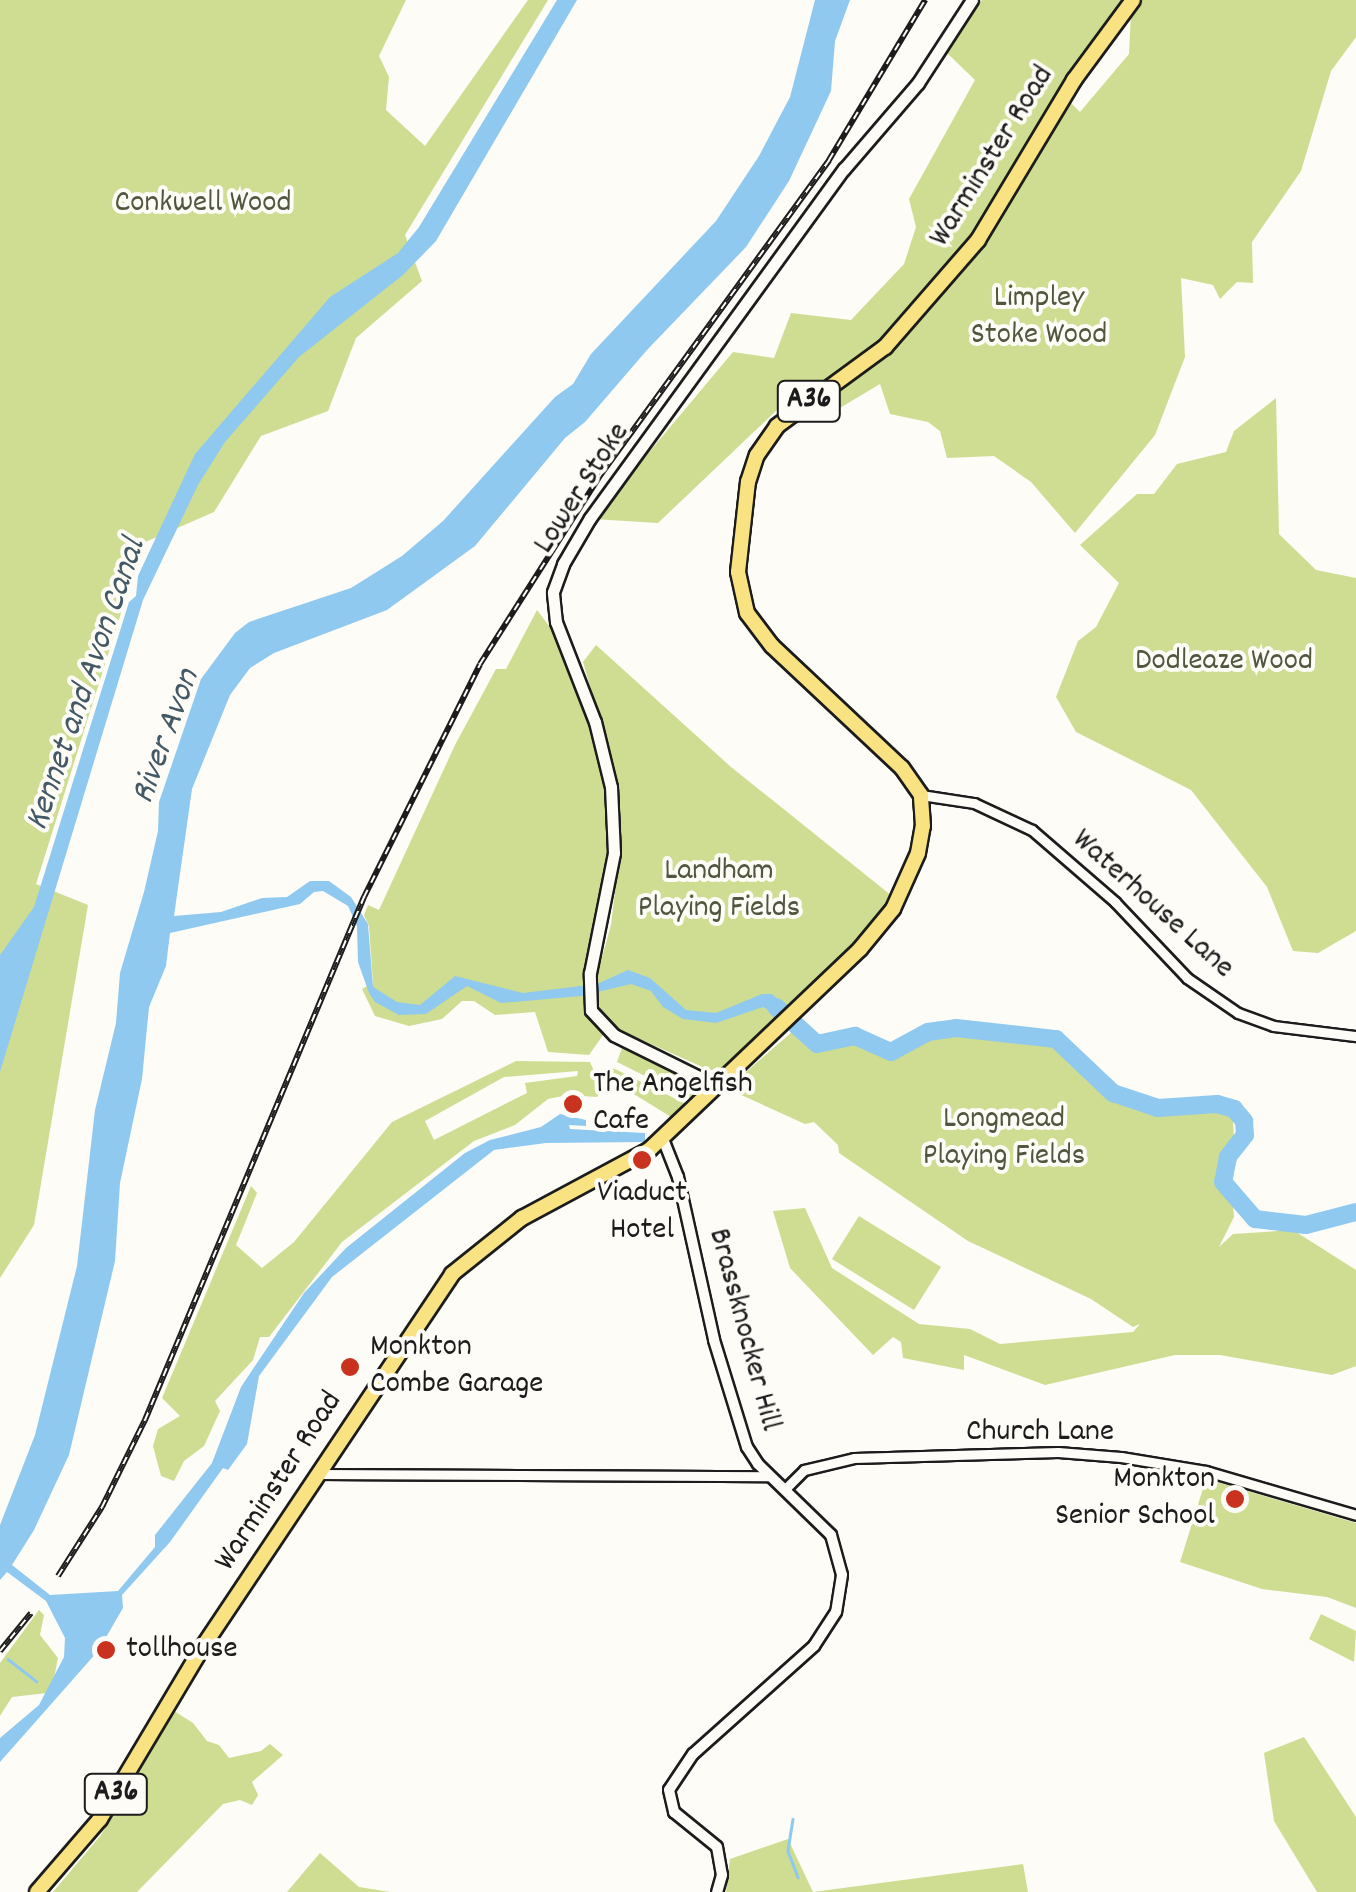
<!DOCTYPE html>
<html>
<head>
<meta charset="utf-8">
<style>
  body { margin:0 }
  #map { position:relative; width:1356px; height:1892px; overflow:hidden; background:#fdfcf7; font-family:Dekko,sans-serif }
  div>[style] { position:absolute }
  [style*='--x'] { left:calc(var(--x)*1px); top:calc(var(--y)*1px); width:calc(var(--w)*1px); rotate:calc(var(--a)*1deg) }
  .green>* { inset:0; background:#cedd91 }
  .water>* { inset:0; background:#8fc9ef }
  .stream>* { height:2.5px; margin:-1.25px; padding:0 1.25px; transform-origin:1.25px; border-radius:1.25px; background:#8fc9ef }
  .river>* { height:18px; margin:-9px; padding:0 9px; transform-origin:9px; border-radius:9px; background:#8fc9ef }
  .roads { filter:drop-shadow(2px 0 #1c1c1c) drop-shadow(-2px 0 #1c1c1c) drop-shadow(0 2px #1c1c1c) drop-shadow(0 -2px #1c1c1c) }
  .minor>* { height:9px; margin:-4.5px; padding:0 4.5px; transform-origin:4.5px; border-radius:4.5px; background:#fdfcf7 }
  .tertiary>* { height:10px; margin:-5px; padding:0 5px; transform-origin:5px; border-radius:5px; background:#fdfcf7 }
  .secondary>* { height:11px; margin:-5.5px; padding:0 5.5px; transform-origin:5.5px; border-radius:5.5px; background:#fdfcf7 }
  .trunk>* { height:14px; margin:-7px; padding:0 7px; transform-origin:7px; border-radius:7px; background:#f8e281 }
  .rail>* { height:6px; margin-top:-3px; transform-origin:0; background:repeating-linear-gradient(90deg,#fdfcf7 0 8px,#1c1c1c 0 16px); box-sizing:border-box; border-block:2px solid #1c1c1c }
  .dots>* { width:28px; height:28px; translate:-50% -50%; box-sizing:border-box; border:5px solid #fdfcf7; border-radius:50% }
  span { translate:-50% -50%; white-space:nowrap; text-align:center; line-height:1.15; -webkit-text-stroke:8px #fdfcf7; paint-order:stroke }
  .shield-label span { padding:2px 8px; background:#fdfcf7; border:2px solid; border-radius:8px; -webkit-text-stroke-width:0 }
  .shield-label { font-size:30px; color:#1c1c1c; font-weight:700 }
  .street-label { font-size:32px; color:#1c1c1c }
  .park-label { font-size:32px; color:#51563f }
  .poi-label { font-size:32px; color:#1c1c1c }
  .left { translate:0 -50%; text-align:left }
  .right { translate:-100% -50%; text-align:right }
  .water-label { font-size:35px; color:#445966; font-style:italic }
</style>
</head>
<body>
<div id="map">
  <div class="green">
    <i style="clip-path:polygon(0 0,406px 0,379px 56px,389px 77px,386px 110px,425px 146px,528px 0,548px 0,405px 235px,422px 281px,356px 338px,328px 411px,261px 436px,214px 512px,143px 543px,36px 884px,88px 905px,34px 1225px,0 1278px)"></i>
    <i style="clip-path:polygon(evenodd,982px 0,1356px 0,1356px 37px,1331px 71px,1301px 171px,1252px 242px,1253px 283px,1237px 282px,1220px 299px,1213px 285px,1181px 278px,1185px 357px,1155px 435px,1075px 533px,1031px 482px,994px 456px,947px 458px,940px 431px,928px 422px,890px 414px,880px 384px,823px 418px,812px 409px,829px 391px,825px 384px,778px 409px,658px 523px,593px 519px,733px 352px,774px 358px,791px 313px,851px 320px,904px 264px,916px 227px,909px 199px,975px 80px,946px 52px,982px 0,1131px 13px,1129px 54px,1080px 112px,1070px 102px,1131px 13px)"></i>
    <i style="clip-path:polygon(1276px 398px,1279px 534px,1316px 570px,1356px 578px,1356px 931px,1318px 953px,1293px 951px,1267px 887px,1191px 790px,1076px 732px,1056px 697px,1078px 641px,1096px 627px,1119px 583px,1080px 545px,1137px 494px,1154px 494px,1177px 464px,1226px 452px,1234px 431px)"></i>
    <i style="clip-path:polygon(537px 610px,553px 631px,578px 689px,604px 766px,610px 835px,605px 892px,584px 981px,584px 1011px,603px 1035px,589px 1055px,548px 1052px,535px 1012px,495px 1015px,474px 1001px,462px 1001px,442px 1019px,409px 1026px,375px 1016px,362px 989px,373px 983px,369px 926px,364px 915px,368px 905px,379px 910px,455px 745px,496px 669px,506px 669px)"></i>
    <i style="clip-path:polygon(596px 645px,731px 767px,892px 896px,878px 920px,842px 956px,723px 1070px,709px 1070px,613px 1027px,596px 1002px,596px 979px,611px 925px,619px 858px,614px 768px,583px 662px)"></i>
    <i style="clip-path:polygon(942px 1028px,1059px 1039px,1101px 1091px,1126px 1104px,1157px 1112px,1224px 1112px,1233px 1118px,1234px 1139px,1224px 1148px,1216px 1183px,1233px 1204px,1234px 1217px,1219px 1247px,1233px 1234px,1293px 1230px,1356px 1270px,1356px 1366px,1332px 1375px,1220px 1355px,1175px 1355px,1045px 1385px,964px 1355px,964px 1370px,903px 1358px,901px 1342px,893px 1337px,873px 1355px,790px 1268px,773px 1211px,805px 1208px,832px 1268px,919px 1324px,970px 1329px,1000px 1344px,1133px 1332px,1140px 1324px,1133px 1327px,1091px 1299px,968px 1241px,839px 1153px,838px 1145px,814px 1122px,805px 1124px,739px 1094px,739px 1078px,792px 1032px,821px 1051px,857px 1043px,900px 1057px,919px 1039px)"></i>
    <i style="clip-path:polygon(622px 1048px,694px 1082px,700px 1090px,691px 1099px,617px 1062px)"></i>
    <i style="clip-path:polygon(evenodd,516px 1061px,590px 1062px,602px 1089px,597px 1097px,568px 1095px,548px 1099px,515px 1125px,474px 1141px,342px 1242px,269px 1337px,260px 1337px,253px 1360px,215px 1401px,220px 1411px,204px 1446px,184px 1461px,174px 1481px,161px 1476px,153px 1446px,158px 1429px,180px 1416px,162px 1398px,251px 1186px,257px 1193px,236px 1245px,262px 1268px,294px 1242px,392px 1122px,516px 1061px,578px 1071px,577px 1076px,525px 1083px,527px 1093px,434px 1140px,425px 1121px,504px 1077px,578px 1071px)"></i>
    <i style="clip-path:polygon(613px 1068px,686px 1104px,671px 1117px,608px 1078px)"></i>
    <i style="clip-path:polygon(859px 1216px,941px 1267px,914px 1310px,832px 1259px)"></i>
    <i style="clip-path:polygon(1206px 1479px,1356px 1523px,1356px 1608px,1327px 1597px,1262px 1589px,1180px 1562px)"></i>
    <i style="clip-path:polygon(39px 1610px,44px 1615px,40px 1635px,58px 1658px,53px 1683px,47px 1693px,12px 1697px,0 1716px,0 1663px)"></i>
    <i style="clip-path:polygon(1321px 1614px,1356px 1631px,1354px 1662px,1309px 1639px)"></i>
    <i style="clip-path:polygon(171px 1709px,193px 1723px,207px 1741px,219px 1745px,229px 1758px,261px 1751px,270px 1744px,283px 1755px,252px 1782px,258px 1795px,252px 1805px,240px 1800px,223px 1804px,137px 1892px,53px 1892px,101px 1835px)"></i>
    <i style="clip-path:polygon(1304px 1737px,1356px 1817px,1356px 1892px,1317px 1892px,1274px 1821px,1264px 1753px)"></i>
    <i style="clip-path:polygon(788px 1839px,813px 1892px,1023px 1864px,1028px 1892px,726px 1892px,730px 1859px)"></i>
    <i style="clip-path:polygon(320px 1853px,359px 1887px,390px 1892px,287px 1892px)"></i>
  </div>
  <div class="water">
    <i style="clip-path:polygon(557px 0,577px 0,436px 241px,403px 275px,299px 357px,225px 442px,198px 485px,143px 600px,0 1072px,0 955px,34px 907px,129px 602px,136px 596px,138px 576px,195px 454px,330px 297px,398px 253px,419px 227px)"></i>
    <i style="clip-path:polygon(815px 0,850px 0,835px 41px,831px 91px,789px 181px,746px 247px,647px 350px,585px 422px,565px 438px,475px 546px,387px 610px,274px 653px,250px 668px,230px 695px,192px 789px,174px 916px,221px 912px,262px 898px,287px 897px,310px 881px,329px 881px,351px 897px,368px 924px,373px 987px,397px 1002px,420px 1005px,455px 976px,523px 993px,597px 984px,628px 970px,650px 978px,686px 1010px,716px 1013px,762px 994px,772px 994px,793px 1013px,785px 1020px,763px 1007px,716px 1023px,683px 1019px,663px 1007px,651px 991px,631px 984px,581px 996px,501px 1003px,467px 986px,426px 1014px,399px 1015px,375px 1002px,369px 993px,358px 962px,357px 926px,348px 906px,323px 891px,314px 892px,300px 904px,170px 933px,166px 966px,149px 1007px,142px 1079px,120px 1183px,115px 1261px,69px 1455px,34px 1530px,12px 1565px,50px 1595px,118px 1591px,155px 1547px,155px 1535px,212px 1463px,241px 1387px,304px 1293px,346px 1248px,465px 1153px,490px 1140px,541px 1127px,560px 1114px,586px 1120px,586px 1126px,569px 1125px,570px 1129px,645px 1133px,645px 1142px,546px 1143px,494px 1150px,332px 1277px,259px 1376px,247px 1444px,228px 1470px,223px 1468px,170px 1542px,122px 1595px,123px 1608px,98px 1651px,0 1762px,0 1738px,39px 1705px,64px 1657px,65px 1638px,46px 1601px,7px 1572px,0 1580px,0 1525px,35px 1435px,77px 1266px,95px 1110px,116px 1023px,120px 973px,144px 892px,158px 831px,159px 802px,201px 679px,235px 633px,249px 622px,351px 588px,402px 556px,443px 521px,555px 397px,573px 384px,591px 354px,716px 221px,759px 156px,790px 97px)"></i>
  </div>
  <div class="stream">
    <i style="--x:8;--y:1659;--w:36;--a:38"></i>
    <i style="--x:793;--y:1819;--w:32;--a:99"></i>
    <i style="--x:788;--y:1851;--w:28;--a:69"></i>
  </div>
  <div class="river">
    <i style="--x:776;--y:1007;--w:55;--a:42.1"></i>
    <i style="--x:817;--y:1044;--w:39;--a:-12"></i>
    <i style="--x:855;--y:1036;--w:39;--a:24"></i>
    <i style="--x:891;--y:1052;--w:42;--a:-28.4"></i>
    <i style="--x:928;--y:1032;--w:28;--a:-8"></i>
    <i style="--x:956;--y:1028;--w:101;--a:6.3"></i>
    <i style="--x:1056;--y:1039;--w:79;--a:43.5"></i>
    <i style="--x:1113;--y:1093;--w:47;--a:18.4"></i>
    <i style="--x:1158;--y:1108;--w:59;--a:-3.9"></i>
    <i style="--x:1217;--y:1104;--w:18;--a:16"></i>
    <i style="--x:1234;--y:1109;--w:16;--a:50"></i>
    <i style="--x:1244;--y:1121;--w:14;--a:86"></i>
    <i style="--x:1245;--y:1135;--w:28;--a:128"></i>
    <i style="--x:1228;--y:1157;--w:25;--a:101"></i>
    <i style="--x:1223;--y:1182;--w:49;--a:49.1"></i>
    <i style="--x:1255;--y:1219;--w:51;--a:6.7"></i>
    <i style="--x:1306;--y:1225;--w:52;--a:-14.6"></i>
  </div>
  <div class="roads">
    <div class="minor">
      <i style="--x:921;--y:795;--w:54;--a:8.6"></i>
      <i style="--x:974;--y:803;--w:64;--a:25"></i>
      <i style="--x:1032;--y:830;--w:110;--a:40.9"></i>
      <i style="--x:1115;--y:902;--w:105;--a:46.5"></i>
      <i style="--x:1187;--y:978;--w:62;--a:34.5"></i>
      <i style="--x:1238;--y:1013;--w:38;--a:20"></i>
      <i style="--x:1274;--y:1026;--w:83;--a:7"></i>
      <i style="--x:319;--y:1474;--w:450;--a:0.3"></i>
      <i style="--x:786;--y:1488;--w:25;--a:-45"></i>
      <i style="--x:804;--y:1470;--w:51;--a:-13.5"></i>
      <i style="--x:854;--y:1458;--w:204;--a:-1.7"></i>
      <i style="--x:1058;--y:1452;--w:63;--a:4.5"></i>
      <i style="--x:1121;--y:1457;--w:86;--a:9.4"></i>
      <i style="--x:1206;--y:1471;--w:156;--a:16.3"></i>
    </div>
    <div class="tertiary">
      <i style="--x:663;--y:1139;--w:41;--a:68.5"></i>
      <i style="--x:678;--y:1177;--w:167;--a:77.5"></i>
      <i style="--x:714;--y:1340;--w:112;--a:72.9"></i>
      <i style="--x:747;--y:1447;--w:20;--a:57"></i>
      <i style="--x:758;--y:1464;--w:102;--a:44.2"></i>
      <i style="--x:831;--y:1535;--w:41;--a:74.6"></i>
      <i style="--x:842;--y:1575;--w:37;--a:99"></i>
      <i style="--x:836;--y:1612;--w:40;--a:122.9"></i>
      <i style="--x:814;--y:1646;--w:162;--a:138.2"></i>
      <i style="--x:693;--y:1754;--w:43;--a:123.7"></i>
      <i style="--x:669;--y:1790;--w:23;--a:77"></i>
      <i style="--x:674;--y:1812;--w:55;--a:39.1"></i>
      <i style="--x:717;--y:1847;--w:28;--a:80"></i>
      <i style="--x:722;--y:1875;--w:18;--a:106"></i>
    </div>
    <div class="secondary">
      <i style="--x:717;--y:1086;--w:115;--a:-153.7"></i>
      <i style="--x:614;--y:1035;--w:34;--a:-133"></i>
      <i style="--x:591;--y:1010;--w:37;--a:-92"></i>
      <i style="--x:590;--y:973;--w:122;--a:-78.7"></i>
      <i style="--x:614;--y:853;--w:66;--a:-92.6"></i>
      <i style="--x:611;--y:787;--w:67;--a:-103.8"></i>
      <i style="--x:595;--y:722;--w:107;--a:-111.3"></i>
      <i style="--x:556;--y:622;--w:30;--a:-96"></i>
      <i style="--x:553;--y:592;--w:30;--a:-70"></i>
      <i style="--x:563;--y:564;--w:53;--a:-59.6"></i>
      <i style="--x:590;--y:518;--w:432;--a:-54"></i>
      <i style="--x:844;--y:169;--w:113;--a:-49.3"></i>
      <i style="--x:918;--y:83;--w:99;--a:-57"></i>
    </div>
    <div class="trunk">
      <i style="--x:37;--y:1892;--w:96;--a:-49.2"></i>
      <i style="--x:100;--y:1819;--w:196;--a:-59.2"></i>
      <i style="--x:200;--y:1651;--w:453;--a:-56.2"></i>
      <i style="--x:452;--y:1274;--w:90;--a:-38.7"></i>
      <i style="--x:522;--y:1218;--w:144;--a:-28.2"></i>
      <i style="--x:649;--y:1150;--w:291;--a:-43.6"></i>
      <i style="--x:860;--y:949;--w:52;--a:-50.5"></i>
      <i style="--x:893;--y:909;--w:61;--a:-65.9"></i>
      <i style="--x:918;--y:853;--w:27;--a:-80"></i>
      <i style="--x:923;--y:826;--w:31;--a:-94"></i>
      <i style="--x:921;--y:795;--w:33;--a:-125"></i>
      <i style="--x:902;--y:768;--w:178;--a:-136.8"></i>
      <i style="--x:772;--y:646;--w:41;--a:-127.1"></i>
      <i style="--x:747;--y:613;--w:42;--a:-102.4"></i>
      <i style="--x:738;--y:572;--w:91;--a:-83.7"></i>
      <i style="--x:748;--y:482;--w:28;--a:-72"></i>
      <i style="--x:757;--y:455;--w:35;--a:-55"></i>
      <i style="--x:777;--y:426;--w:134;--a:-36.2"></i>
      <i style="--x:885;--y:347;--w:142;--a:-49"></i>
      <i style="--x:978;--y:240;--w:187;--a:-59"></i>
      <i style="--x:1074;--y:80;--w:99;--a:-53.6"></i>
    </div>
  </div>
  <div class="rail">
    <i style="--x:58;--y:1576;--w:82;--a:-57.5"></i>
    <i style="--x:102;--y:1507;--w:97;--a:-63.7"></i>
    <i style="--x:145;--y:1420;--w:567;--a:-67.28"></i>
    <i style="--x:364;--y:897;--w:260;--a:-63.5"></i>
    <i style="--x:480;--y:664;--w:222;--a:-57.5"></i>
    <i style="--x:599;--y:477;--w:392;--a:-54"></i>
    <i style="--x:829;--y:160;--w:187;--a:-59"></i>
    <i style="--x:0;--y:1651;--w:49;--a:-50.8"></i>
  </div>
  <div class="dots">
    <i style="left:573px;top:1104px;background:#c8321e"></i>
    <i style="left:642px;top:1160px;background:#c8321e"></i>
    <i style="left:350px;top:1367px;background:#c8321e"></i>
    <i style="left:1235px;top:1499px;background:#c8321e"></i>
    <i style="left:106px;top:1650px;background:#c8321e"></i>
  </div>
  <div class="shield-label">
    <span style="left:809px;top:401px">A36</span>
    <span style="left:116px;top:1794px">A36</span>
  </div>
  <div class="street-label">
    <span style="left:993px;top:157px;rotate:-58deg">Warminster Road</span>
    <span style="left:583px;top:489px;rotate:-57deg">Lower Stoke</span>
    <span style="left:1152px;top:905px;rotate:42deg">Waterhouse Lane</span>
    <span style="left:743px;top:1330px;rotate:75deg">Brassknocker Hill</span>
    <span style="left:1040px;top:1433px">Church Lane</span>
    <span style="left:280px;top:1482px;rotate:-57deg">Warminster Road</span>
  </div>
  <div class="park-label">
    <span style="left:203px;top:204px">Conkwell Wood</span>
    <span style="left:1039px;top:318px">Limpley<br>Stoke Wood</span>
    <span style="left:1224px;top:662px">Dodleaze Wood</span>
    <span style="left:719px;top:891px">Landham<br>Playing Fields</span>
    <span style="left:1004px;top:1139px">Longmead<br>Playing Fields</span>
  </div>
  <div class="poi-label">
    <span class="left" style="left:593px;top:1104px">The Angelfish<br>Cafe</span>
    <span style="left:642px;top:1213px">Viaduct<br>Hotel</span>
    <span class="left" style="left:370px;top:1367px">Monkton<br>Combe Garage</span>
    <span class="right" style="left:1215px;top:1499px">Monkton<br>Senior School</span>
    <span class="left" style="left:126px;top:1650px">tollhouse</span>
  </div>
  <div class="water-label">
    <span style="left:87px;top:685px;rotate:-71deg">Kennet and Avon Canal</span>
    <span style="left:167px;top:737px;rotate:-70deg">River Avon</span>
  </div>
</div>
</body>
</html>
